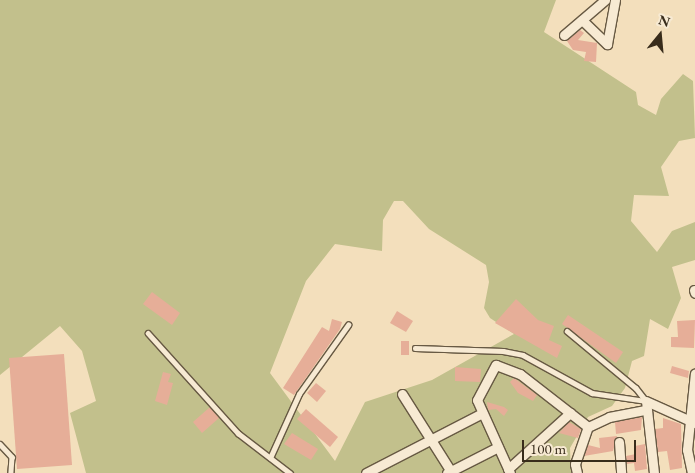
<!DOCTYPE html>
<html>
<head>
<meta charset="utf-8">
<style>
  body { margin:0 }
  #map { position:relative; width:695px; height:473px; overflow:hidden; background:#f3dfbc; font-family:"EB Garamond",serif }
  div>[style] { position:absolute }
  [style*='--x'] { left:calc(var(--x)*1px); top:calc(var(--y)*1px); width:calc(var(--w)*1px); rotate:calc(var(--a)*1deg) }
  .green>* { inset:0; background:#c2c08c }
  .building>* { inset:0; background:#e6ae98 }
  .roads { filter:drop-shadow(1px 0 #675943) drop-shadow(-1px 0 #675943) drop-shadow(0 1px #675943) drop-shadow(0 -1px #675943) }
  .lane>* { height:4.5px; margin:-2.25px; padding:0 2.25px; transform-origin:2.25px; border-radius:2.25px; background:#f7ead3 }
  .street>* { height:9px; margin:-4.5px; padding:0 4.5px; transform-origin:4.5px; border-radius:4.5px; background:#f7ead3 }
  span { translate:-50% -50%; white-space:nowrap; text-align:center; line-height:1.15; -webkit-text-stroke:5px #f7ead3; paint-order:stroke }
  .north { position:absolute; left:635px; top:10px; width:50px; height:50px; -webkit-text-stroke:4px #f7ead3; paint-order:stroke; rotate:17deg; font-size:14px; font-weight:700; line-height:20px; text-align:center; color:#382c1b }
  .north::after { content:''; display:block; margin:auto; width:18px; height:22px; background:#382c1b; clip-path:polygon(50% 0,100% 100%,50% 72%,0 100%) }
  .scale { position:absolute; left:522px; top:440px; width:114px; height:22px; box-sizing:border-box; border:2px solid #382c1b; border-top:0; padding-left:6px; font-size:15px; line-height:18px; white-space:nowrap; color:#382c1b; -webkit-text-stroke:4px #f7ead3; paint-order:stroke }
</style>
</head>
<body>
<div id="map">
  <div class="green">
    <i style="clip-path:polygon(evenodd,0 0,556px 0,544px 32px,636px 92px,638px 105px,656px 115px,661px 99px,683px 74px,693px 81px,695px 138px,679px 141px,661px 167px,669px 196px,634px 195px,631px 221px,657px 252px,672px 231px,695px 222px,695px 260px,672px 267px,681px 298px,668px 329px,650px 319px,644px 356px,632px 361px,625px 388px,612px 406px,588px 417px,570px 448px,571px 473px,86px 473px,70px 413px,96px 401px,82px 351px,60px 326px,0 375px,0 0,394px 201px,403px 201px,429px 229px,486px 265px,489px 282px,484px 308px,490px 318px,514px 334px,432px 380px,365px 402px,335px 461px,270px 373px,306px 281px,335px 244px,382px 251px,383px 220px,394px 201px)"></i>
  </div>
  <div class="building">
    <i style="clip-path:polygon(580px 30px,584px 33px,578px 40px,597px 43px,596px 62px,584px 61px,586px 52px,573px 50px,567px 41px)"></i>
    <i style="clip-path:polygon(152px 292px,180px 313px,172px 325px,143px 304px)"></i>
    <i style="clip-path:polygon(516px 299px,538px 320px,554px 326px,549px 340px,562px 346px,557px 358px,495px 323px)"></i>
    <i style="clip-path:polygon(397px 311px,413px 321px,406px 332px,390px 323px)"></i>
    <i style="clip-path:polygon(568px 315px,623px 352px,616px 363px,562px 324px)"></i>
    <i style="clip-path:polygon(332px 319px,342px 322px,340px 329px,294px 395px,283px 388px,322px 327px,329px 331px)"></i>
    <i style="clip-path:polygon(695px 320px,694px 348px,671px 347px,671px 337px,678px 337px,677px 321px)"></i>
    <i style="clip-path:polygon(401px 341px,409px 341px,409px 355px,401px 355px)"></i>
    <i style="clip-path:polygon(64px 354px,72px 465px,17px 469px,9px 358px)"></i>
    <i style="clip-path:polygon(672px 366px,689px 371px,688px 378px,670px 373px)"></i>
    <i style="clip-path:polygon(455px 367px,481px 369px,480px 382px,455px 381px)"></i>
    <i style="clip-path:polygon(163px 372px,171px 374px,168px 382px,173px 383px,167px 405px,155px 401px)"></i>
    <i style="clip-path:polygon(514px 378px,537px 395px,533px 401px,518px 393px,510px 382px)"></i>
    <i style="clip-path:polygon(316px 383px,326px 391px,317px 402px,307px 393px)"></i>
    <i style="clip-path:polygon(487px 402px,504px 407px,508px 410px,504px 416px,496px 409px,488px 410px)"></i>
    <i style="clip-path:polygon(210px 407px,219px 418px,202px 433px,193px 422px)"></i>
    <i style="clip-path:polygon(306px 409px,338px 437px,330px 447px,297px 419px)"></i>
    <i style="clip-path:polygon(642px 417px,641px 430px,616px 434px,615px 422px)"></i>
    <i style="clip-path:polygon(663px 418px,681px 424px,682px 468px,670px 470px,667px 451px,658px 452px,655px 429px,663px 428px)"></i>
    <i style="clip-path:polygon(569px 422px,581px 429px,578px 438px,559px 433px)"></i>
    <i style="clip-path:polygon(292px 433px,318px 449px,311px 460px,284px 444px)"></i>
    <i style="clip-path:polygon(617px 436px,613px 451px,584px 456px,588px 445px,600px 448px,599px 438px)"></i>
    <i style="clip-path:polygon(645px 444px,647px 469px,635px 471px,634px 463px,627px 464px,626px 456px,636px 454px,635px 446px)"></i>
  </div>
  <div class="roads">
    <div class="lane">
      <i style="--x:567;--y:331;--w:89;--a:39.6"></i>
      <i style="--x:636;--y:388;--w:16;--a:52"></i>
      <i style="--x:148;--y:333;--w:135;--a:48"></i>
      <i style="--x:238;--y:433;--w:66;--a:37.6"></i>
      <i style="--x:415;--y:348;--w:88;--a:2"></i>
      <i style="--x:503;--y:351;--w:20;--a:11"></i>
      <i style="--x:523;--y:355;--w:79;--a:28.8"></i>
      <i style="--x:592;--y:393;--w:55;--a:8.4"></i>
      <i style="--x:0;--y:444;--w:18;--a:47"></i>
      <i style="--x:12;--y:457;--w:16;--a:94"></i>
      <i style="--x:270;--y:458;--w:70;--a:-65.6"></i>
      <i style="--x:299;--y:394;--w:85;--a:-54.6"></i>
    </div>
    <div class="street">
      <i style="--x:582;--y:20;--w:35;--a:44"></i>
      <i style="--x:607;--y:44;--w:45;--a:-79.7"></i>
      <i style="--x:564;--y:35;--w:54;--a:-40.5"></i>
      <i style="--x:694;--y:290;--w:3;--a:72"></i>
      <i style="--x:402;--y:394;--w:93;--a:57.7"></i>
      <i style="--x:619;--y:442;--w:31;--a:86"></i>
      <i style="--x:508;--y:469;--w:84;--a:-42.1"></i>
      <i style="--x:366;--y:473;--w:131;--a:-27.3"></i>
      <i style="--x:447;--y:473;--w:57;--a:-27"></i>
      <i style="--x:510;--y:473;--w:80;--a:-114.3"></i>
      <i style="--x:477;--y:400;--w:40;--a:-62"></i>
      <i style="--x:496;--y:365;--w:26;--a:21"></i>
      <i style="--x:520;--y:374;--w:86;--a:37.9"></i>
      <i style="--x:577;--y:473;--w:9;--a:-103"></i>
      <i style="--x:575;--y:464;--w:39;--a:-71"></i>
      <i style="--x:588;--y:427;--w:23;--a:-25"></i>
      <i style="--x:609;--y:417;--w:37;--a:-11"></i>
      <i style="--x:654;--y:473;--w:72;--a:-96.3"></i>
      <i style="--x:646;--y:401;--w:54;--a:24.2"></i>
      <i style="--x:692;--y:473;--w:24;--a:-102"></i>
      <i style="--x:687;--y:450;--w:77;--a:-84.1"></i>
    </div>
  </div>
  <div class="north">N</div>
  <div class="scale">100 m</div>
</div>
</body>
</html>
